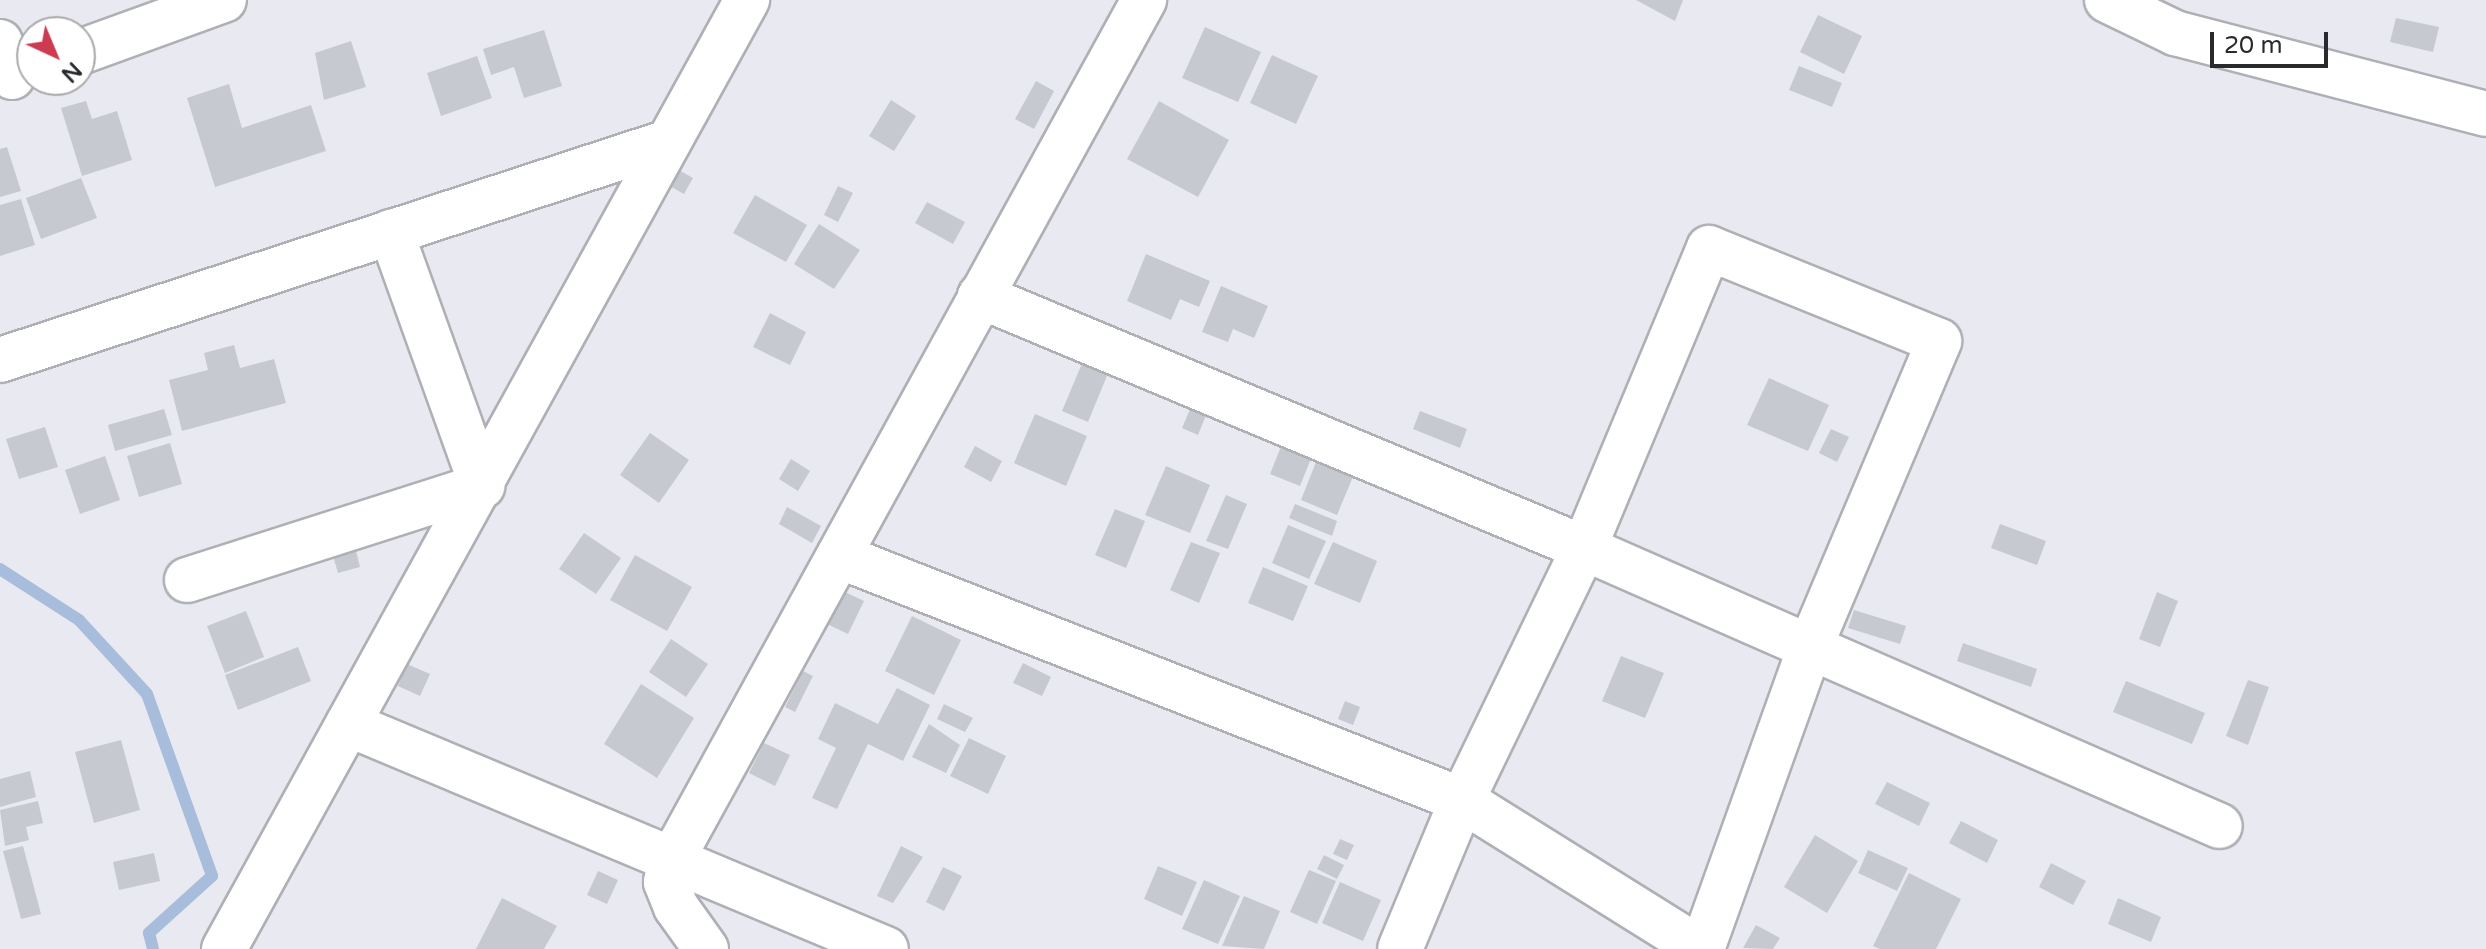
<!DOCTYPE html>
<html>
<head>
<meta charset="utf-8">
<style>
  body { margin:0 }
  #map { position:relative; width:2486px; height:949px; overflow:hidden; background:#e9eaf1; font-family:"Varela Round",sans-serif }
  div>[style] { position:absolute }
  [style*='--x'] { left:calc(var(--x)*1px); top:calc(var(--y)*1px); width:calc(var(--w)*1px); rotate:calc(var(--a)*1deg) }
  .stream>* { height:12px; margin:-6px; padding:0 6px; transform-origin:6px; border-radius:6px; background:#a8bddc }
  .building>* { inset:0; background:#c7c9d0 }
  .roads { filter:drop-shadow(2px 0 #aeb0b6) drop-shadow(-2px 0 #aeb0b6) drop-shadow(0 2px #aeb0b6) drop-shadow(0 -2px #aeb0b6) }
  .minor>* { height:44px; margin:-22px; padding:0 22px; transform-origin:22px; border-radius:22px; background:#fff }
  span { translate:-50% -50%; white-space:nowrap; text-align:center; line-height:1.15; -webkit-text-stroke:7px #fff; paint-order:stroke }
  .north { position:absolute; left:16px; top:16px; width:80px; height:80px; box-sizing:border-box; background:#fff; border:2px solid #a9aaab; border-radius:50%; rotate:136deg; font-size:22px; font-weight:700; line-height:32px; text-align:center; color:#292a2c }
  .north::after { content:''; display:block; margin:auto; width:28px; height:36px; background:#cc3b50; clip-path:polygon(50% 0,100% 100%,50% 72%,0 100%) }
  .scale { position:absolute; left:2210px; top:32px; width:118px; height:36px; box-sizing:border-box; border:4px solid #292a2c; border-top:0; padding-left:10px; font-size:24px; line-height:28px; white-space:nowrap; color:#292a2c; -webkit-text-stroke:6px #fff; paint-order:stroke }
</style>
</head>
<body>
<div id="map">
  <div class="stream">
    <i style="--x:0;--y:569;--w:94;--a:32.8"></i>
    <i style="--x:79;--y:620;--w:100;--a:47.4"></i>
    <i style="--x:147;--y:694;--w:193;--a:70.3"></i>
    <i style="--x:212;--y:876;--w:85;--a:137.9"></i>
    <i style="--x:149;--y:933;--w:16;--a:76"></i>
  </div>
  <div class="building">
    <i style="clip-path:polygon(1636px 0,1683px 0,1675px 21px)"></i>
    <i style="clip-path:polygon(1818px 15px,1862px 36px,1844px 74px,1800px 52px)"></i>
    <i style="clip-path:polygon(2396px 18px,2439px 27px,2433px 52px,2390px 42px)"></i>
    <i style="clip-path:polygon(1205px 27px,1261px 52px,1238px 102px,1182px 78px)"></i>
    <i style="clip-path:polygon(544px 30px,562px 86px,524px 98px,514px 67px,491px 75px,483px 49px)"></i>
    <i style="clip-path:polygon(351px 41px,366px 87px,324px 100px,315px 53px)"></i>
    <i style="clip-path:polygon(1272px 55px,1318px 76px,1296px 124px,1250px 103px)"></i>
    <i style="clip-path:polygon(477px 56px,492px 98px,441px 116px,427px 73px)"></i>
    <i style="clip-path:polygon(1799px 66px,1842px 83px,1832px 107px,1789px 90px)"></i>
    <i style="clip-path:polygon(1036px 81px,1054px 91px,1034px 129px,1015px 119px)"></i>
    <i style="clip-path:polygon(229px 84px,242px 128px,311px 105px,326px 151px,215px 187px,187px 98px)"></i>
    <i style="clip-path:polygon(891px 100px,916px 116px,894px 151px,869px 136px)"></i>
    <i style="clip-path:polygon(86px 101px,92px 119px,117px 111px,132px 160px,82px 176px,61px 108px)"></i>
    <i style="clip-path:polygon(1159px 101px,1229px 140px,1198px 197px,1127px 159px)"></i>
    <i style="clip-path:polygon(7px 147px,21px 191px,0 197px,0 149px)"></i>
    <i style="clip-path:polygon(677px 169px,693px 178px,684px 194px,668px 185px)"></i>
    <i style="clip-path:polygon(81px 178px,97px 218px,41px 239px,26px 198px)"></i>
    <i style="clip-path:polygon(838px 186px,853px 193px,838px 222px,824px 215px)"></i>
    <i style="clip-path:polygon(755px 195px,807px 225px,786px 262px,733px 233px)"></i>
    <i style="clip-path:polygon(21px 199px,35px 245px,0 256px,0 205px)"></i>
    <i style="clip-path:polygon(927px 202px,965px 222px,953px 244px,915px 223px)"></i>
    <i style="clip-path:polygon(819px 224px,860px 250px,834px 289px,794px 264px)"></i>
    <i style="clip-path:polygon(1146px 254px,1210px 281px,1199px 307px,1180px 299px,1171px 320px,1127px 301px)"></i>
    <i style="clip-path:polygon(1221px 286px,1268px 306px,1254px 338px,1233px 329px,1228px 342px,1202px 332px)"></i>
    <i style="clip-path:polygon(770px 313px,806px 332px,790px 365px,753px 347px)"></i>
    <i style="clip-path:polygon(234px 345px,240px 368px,274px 359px,286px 403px,182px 431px,169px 380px,208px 370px,204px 353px)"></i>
    <i style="clip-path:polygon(1083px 361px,1109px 371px,1088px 422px,1062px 411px)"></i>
    <i style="clip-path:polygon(1769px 378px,1829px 405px,1808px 451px,1747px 425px)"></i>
    <i style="clip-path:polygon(1191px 407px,1207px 413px,1198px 435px,1182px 428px)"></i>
    <i style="clip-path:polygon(164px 409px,172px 435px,115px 451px,108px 425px)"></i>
    <i style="clip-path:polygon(1420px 411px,1467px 429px,1460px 448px,1413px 429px)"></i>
    <i style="clip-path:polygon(1035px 414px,1087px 436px,1066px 486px,1014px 463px)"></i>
    <i style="clip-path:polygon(45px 427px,58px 467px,19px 479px,6px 439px)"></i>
    <i style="clip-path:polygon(1831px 429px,1849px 437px,1837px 462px,1819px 453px)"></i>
    <i style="clip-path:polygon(650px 433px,689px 460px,659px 503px,620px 475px)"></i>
    <i style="clip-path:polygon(170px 443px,182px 484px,139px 497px,127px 456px)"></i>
    <i style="clip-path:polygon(1282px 444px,1312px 456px,1300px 486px,1270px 474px)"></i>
    <i style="clip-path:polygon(975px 446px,1002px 461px,991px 482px,964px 467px)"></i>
    <i style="clip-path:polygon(105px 456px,120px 500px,80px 514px,65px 470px)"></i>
    <i style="clip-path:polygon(1318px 457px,1355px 472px,1337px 515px,1301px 500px)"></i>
    <i style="clip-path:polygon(791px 459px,810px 471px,798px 491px,779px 479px)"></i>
    <i style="clip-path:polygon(1166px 466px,1210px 485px,1190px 533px,1145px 515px)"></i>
    <i style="clip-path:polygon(1226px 495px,1247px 504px,1228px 549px,1206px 541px)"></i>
    <i style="clip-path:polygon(1295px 504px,1337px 521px,1332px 536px,1289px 518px)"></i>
    <i style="clip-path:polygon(787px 507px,821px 526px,812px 543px,779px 524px)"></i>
    <i style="clip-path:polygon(1115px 509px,1145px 521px,1126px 568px,1095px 555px)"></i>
    <i style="clip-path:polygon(2000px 524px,2046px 541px,2037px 565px,1991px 548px)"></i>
    <i style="clip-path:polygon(1288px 525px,1326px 541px,1309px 579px,1272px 563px)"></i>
    <i style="clip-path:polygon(584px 533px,621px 558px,596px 594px,559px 569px)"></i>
    <i style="clip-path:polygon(1191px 542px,1220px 553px,1199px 603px,1170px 590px)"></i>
    <i style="clip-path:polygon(1333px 542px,1377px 561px,1360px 603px,1314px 584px)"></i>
    <i style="clip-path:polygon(354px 543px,360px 567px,338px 573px,331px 549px)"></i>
    <i style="clip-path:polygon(635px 555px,692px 587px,667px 631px,610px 600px)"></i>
    <i style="clip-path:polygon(1263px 567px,1308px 586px,1293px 621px,1248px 603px)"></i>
    <i style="clip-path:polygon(843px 591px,864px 601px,848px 634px,827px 624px)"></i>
    <i style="clip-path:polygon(2157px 592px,2178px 601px,2160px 647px,2139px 639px)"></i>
    <i style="clip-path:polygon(1854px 610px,1906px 626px,1900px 644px,1848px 628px)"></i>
    <i style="clip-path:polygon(246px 611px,264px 657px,225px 673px,207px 626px)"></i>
    <i style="clip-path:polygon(912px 616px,961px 640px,934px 695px,885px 671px)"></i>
    <i style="clip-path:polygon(671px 639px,708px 664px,686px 697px,649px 672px)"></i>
    <i style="clip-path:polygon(1963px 643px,2037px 669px,2031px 687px,1957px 661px)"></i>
    <i style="clip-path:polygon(298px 647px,311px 681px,238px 710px,225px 675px)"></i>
    <i style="clip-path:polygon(1621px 656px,1664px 673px,1645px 718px,1602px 701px)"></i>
    <i style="clip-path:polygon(1023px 663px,1051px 677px,1042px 696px,1013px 683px)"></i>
    <i style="clip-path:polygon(407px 664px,430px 674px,420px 696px,398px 686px)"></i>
    <i style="clip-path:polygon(803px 671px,813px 676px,795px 712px,785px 707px)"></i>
    <i style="clip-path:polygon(2248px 680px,2269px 687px,2248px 745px,2226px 736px)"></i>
    <i style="clip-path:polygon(2126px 681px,2205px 713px,2192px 744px,2113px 712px)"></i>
    <i style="clip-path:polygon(641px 684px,694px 718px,657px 778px,604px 744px)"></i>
    <i style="clip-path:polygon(897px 688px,930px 705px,903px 761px,868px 744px,837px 809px,812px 798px,836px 748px,818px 739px,835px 703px,878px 724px)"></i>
    <i style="clip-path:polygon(1345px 701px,1360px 707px,1353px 725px,1338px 719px)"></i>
    <i style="clip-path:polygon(944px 704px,973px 718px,965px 732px,937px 719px)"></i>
    <i style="clip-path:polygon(929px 724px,960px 745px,946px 773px,912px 757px)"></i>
    <i style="clip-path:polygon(969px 738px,1006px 756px,988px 794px,950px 776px)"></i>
    <i style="clip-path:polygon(121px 740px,140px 810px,94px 823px,75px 752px)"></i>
    <i style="clip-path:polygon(764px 743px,790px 755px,775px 786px,749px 773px)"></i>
    <i style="clip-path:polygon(30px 771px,36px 797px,0 807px,0 779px)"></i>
    <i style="clip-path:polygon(1887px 782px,1930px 803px,1919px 826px,1875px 804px)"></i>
    <i style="clip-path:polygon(38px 801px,43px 823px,26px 827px,29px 840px,5px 846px,0 810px)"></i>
    <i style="clip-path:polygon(1961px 821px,1998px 840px,1987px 863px,1949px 843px)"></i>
    <i style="clip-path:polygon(1815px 835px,1858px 861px,1827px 913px,1784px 887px)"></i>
    <i style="clip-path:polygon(1340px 839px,1354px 845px,1347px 860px,1333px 854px)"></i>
    <i style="clip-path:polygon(23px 846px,41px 914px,21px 919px,3px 851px)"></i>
    <i style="clip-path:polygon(901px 846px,923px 857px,893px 903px,877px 896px)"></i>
    <i style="clip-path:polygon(1868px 850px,1908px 868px,1897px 891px,1858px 873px)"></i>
    <i style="clip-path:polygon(154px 853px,160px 881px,119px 890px,113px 862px)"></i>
    <i style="clip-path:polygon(1324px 855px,1344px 865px,1337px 879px,1317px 869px)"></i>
    <i style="clip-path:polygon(2051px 863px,2086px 881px,2073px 905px,2039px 887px)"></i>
    <i style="clip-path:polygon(1158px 866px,1197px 882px,1182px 916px,1144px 899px)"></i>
    <i style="clip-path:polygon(943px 867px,962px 876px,944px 911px,926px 902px)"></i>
    <i style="clip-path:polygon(1309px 870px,1336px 881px,1317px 924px,1290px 912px)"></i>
    <i style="clip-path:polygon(598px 871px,618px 880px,607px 904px,587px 895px)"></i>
    <i style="clip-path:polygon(1909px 873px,1961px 899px,1936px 949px,1880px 949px,1873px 946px)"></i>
    <i style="clip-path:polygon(1204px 880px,1240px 896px,1218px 944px,1182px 929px)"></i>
    <i style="clip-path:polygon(1340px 882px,1381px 900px,1363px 941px,1322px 923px)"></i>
    <i style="clip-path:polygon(1244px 896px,1280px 911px,1264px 949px,1222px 946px)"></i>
    <i style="clip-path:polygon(502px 898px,557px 926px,544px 949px,476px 949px)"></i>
    <i style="clip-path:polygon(2118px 898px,2161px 917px,2151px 942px,2108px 924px)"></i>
    <i style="clip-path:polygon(1756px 925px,1780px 938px,1773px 949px,1743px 948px)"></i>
  </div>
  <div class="roads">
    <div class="minor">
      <i style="--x:2107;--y:0;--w:76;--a:25.9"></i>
      <i style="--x:2175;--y:33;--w:321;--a:14.6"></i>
      <i style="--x:0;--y:42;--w:37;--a:71"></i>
      <i style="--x:80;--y:52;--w:153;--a:-19.9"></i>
      <i style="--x:980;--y:296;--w:654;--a:22.65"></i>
      <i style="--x:1584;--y:548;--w:280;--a:115.8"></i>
      <i style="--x:1462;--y:800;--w:281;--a:32"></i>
      <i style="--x:0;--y:360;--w:703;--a:-18.07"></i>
      <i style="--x:839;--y:556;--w:669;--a:21.39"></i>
      <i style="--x:1462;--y:800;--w:161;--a:112.6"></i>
      <i style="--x:187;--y:580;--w:310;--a:-17.7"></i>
      <i style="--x:482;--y:486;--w:270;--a:-109.7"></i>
      <i style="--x:348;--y:724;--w:583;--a:22.7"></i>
      <i style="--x:224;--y:949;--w:1084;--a:-61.14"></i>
      <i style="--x:706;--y:949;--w:52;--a:-125.5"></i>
      <i style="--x:676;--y:907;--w:27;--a:-112"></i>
      <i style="--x:666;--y:882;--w:19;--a:-78"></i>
      <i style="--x:670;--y:863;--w:985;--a:-61.22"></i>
      <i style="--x:1702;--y:949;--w:321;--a:-70.3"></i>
      <i style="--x:1810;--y:647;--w:332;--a:-67.1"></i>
      <i style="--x:1939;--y:341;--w:248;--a:-158"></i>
      <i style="--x:1709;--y:248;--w:325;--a:112.6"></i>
      <i style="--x:1584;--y:548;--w:247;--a:23.7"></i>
      <i style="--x:1810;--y:647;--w:447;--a:23.6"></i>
    </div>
  </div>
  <div class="north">N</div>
  <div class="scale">20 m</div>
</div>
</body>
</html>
